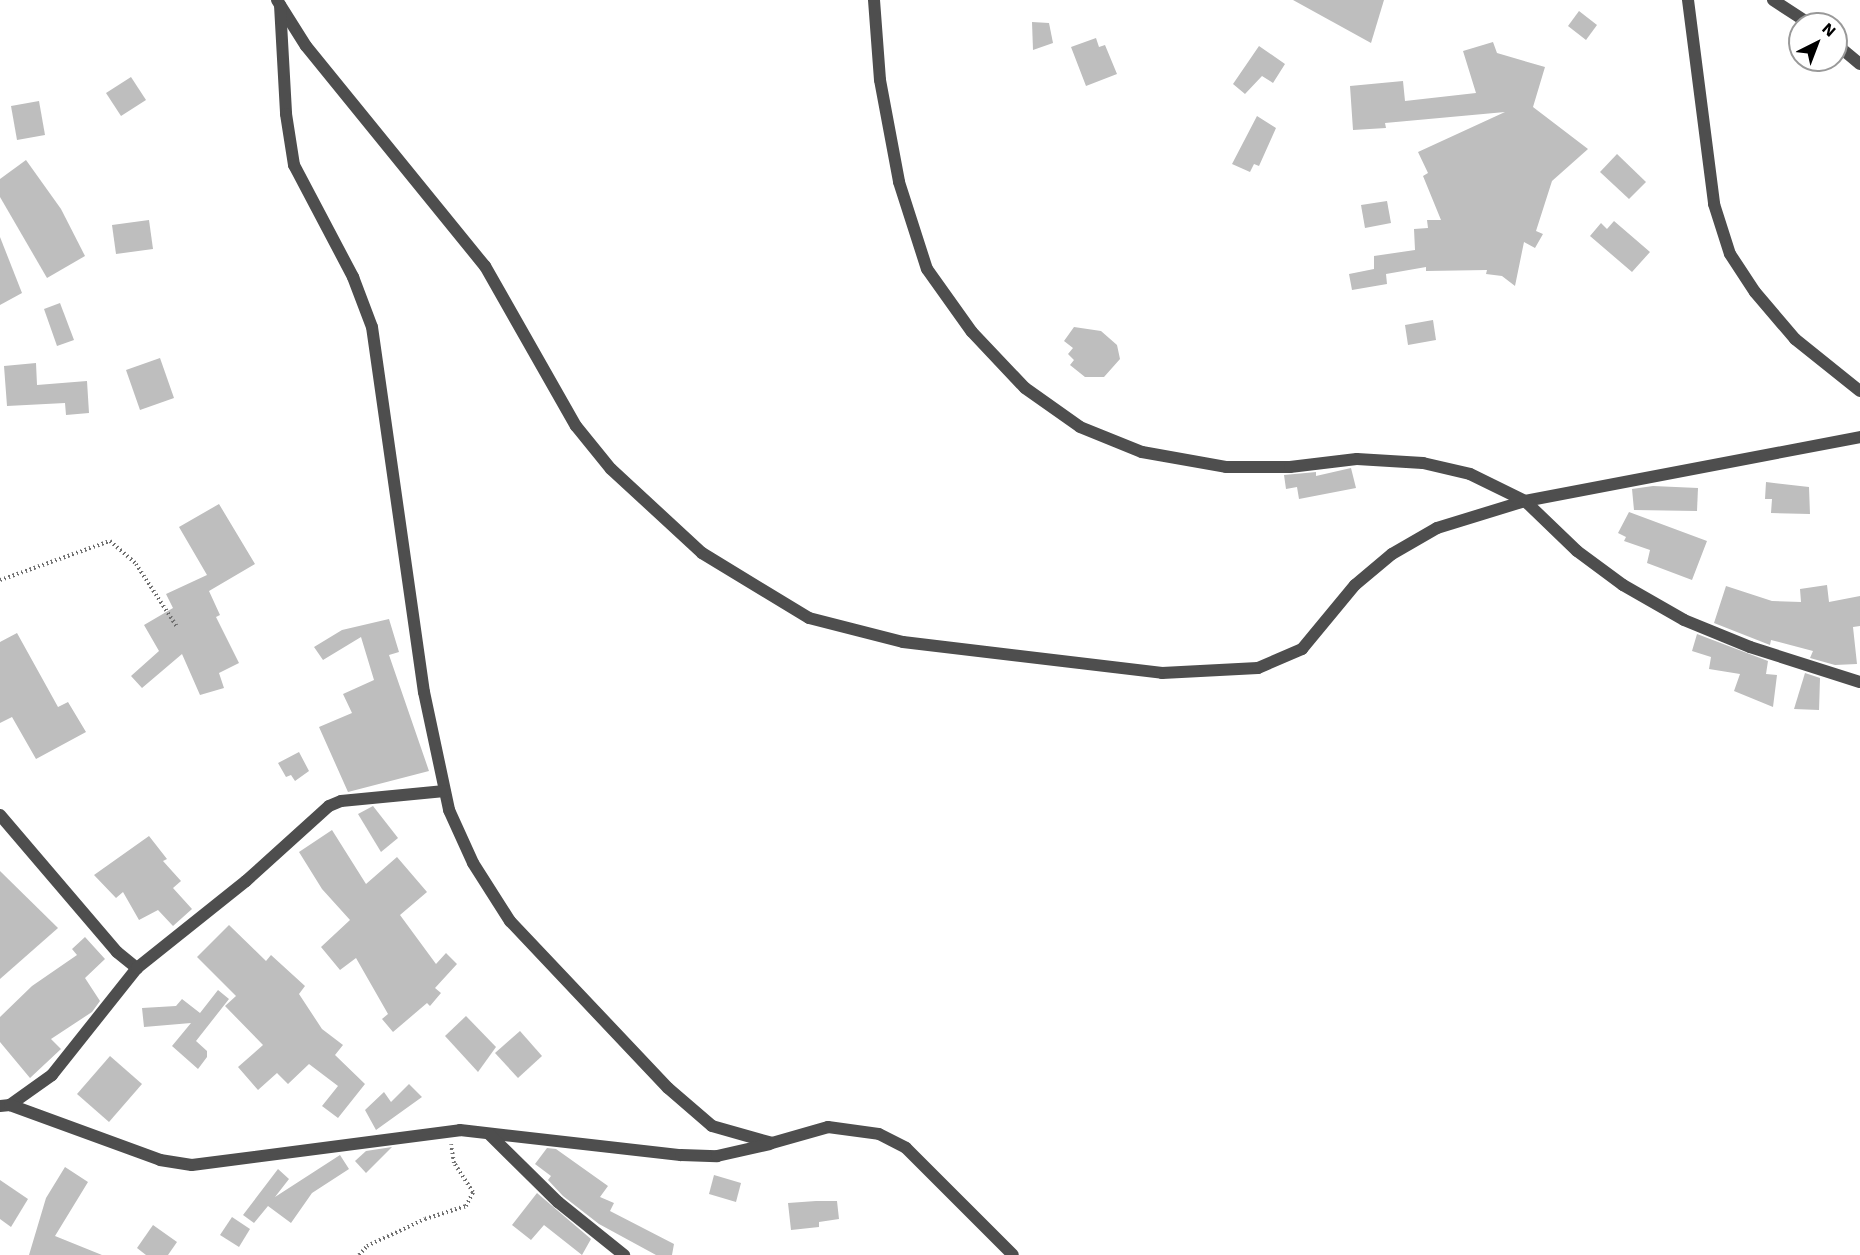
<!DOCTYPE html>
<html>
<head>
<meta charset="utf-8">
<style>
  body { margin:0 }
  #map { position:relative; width:1860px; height:1255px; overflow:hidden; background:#fff; font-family:"Work Sans",sans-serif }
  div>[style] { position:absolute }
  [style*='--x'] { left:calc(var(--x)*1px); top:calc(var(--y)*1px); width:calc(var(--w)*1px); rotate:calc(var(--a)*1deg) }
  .building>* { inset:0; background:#bebebe }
  .path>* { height:4px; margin-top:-2px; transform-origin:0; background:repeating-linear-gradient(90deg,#707070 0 1.5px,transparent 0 4.5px) }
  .street>* { height:12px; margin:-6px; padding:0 6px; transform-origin:6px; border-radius:6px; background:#4e4e4e }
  span { translate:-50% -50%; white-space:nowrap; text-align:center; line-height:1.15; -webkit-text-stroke:5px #fff; paint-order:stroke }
  .north { position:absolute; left:1788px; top:12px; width:60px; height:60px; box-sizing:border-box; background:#fff; border:2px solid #999; border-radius:50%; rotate:42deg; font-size:16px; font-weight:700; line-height:24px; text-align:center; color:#000 }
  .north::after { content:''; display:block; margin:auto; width:21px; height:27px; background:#000; clip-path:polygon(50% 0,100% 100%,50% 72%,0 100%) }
</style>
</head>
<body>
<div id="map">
  <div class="building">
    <i style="clip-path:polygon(1293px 0,1384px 0,1371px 43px)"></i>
    <i style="clip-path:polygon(1579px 11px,1597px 25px,1586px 40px,1568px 26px)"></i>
    <i style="clip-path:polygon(1032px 22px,1049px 23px,1053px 43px,1033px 50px)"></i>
    <i style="clip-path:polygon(1096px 38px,1099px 47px,1105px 45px,1117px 74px,1086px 86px,1071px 47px)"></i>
    <i style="clip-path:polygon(1493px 42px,1497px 53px,1545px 67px,1533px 107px,1588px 149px,1552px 181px,1536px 231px,1543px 234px,1535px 248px,1524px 242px,1515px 286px,1502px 276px,1486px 274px,1487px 270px,1426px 271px,1426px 267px,1386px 274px,1387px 284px,1352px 290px,1349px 274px,1374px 269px,1374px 256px,1415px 250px,1414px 229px,1428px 228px,1427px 220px,1441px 220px,1423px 176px,1428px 173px,1418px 152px,1505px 112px,1385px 123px,1386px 128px,1353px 130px,1350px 86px,1403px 81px,1405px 101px,1476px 93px,1463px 51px)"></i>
    <i style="clip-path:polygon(1259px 46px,1285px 64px,1273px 83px,1262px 76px,1245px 94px,1233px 84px)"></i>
    <i style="clip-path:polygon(131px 77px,146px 100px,121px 116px,106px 93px)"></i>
    <i style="clip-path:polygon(39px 101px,45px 135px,17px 140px,11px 106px)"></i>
    <i style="clip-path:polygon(1257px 116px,1276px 128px,1259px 166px,1254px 164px,1250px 172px,1232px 164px)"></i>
    <i style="clip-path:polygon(1617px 154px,1646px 182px,1629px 199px,1600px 172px)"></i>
    <i style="clip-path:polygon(26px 160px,61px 209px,85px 256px,47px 278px,0 197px,0 179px)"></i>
    <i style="clip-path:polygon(1387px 201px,1391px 223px,1365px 228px,1361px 205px)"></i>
    <i style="clip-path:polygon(149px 220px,153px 249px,116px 254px,112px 225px)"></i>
    <i style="clip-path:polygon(1614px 221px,1650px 252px,1632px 272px,1590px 236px,1601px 223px,1607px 229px)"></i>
    <i style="clip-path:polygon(0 237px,22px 293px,0 305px)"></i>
    <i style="clip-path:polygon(60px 303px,74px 340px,57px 346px,44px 309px)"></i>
    <i style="clip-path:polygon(1433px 320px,1436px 340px,1408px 345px,1405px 325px)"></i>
    <i style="clip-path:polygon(1074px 327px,1101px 331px,1117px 345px,1120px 359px,1104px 377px,1085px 377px,1070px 365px,1074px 360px,1068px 354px,1073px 348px,1064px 341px)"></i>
    <i style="clip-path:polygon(160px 358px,174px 398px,140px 410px,126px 370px)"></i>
    <i style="clip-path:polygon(36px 363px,37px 385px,87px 381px,89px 413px,66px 415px,65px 403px,7px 406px,4px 366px)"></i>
    <i style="clip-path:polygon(1351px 468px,1356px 488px,1299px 499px,1297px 487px,1286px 489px,1284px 475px,1316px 472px,1316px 476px)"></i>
    <i style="clip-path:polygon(1766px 482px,1809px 487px,1810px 514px,1771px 513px,1772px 499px,1765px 499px)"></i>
    <i style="clip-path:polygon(1653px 486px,1698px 488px,1697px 511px,1634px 510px,1632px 489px)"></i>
    <i style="clip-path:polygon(219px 504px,255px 564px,209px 591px,220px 615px,216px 617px,239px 663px,219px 673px,224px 688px,200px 695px,182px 654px,142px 688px,131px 676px,159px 651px,144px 625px,173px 608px,166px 594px,207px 575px,179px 527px)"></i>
    <i style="clip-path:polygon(1629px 512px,1707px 541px,1692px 580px,1647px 563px,1650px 550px,1624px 541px,1626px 537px,1618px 533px)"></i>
    <i style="clip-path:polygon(1827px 585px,1829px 602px,1860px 596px,1860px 626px,1853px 627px,1857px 664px,1835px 665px,1810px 658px,1813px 651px,1771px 640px,1770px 645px,1714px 623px,1726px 586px,1772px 601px,1801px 602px,1800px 589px)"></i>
    <i style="clip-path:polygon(389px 619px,399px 652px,389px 655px,429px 771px,348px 792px,319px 727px,352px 713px,343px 694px,374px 680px,361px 637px,323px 660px,314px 647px,342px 630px)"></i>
    <i style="clip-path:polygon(17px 633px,58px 707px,68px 702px,86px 732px,36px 759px,12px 717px,0 723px,0 642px)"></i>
    <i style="clip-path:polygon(1697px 634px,1768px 661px,1766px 674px,1777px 675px,1773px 707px,1734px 691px,1740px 674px,1709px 669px,1711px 657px,1692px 651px)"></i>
    <i style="clip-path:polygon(1805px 673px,1820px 678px,1819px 710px,1794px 709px)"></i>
    <i style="clip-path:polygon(299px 752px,309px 771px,295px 781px,291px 775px,286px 777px,278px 763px)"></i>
    <i style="clip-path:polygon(373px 806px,398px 838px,381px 852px,358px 814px)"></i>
    <i style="clip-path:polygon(332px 830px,366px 884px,397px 857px,427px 892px,400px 915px,436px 964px,446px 953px,457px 964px,435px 988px,441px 993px,430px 1006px,427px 1003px,393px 1032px,382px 1019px,388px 1014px,356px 958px,340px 970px,321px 947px,350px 920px,322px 889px,299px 852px)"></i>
    <i style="clip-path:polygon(149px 836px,167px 859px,163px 861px,181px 881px,173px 888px,192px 909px,173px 926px,158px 910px,139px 920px,123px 892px,116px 898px,94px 875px)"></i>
    <i style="clip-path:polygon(0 871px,58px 928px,0 979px)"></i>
    <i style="clip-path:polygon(229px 925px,266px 961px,271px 955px,305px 986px,299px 994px,322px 1029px,343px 1045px,335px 1055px,365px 1084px,338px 1118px,322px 1106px,338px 1086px,309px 1064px,288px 1084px,277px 1073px,258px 1090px,238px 1067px,263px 1045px,225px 1006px,236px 996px,197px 957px)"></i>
    <i style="clip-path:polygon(85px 937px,105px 959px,85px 978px,100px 1001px,92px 1012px,51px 1039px,61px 1049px,30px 1078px,0 1042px,0 1017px,32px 986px,77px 955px,72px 949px)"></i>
    <i style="clip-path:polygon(218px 990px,229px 999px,196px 1041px,207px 1051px,207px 1057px,198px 1069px,172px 1046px,191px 1023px,144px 1027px,142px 1008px,176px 1006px,182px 999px,200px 1013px)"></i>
    <i style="clip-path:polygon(466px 1016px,496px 1047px,478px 1072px,445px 1036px)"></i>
    <i style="clip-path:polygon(520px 1031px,542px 1056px,518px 1078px,495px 1053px)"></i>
    <i style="clip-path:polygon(110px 1056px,142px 1084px,109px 1122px,77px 1094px)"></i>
    <i style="clip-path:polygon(409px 1084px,422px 1097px,376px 1130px,365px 1110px,384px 1092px,391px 1102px)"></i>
    <i style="clip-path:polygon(392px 1147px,366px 1173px,355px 1161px,366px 1151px)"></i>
    <i style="clip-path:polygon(547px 1148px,556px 1149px,608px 1186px,600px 1197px,614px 1203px,610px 1211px,674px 1244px,672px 1255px,656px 1255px,599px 1224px,563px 1196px,548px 1180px,551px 1176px,535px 1164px)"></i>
    <i style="clip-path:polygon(340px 1155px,349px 1169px,312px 1193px,291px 1223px,268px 1206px,254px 1223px,243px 1215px,278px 1169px,289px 1179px,275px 1197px)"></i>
    <i style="clip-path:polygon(65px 1167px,88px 1182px,55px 1236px,102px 1255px,29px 1255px,46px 1198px)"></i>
    <i style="clip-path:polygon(714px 1175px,741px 1183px,736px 1202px,709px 1194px)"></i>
    <i style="clip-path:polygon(0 1180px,28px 1199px,11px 1227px,0 1219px)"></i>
    <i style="clip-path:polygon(537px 1193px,591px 1239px,582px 1255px,544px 1225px,531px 1240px,512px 1225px)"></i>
    <i style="clip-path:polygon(816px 1201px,837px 1201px,839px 1219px,819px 1222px,819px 1227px,791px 1230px,788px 1203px)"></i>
    <i style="clip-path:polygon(232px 1217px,250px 1229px,239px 1247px,220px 1235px)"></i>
    <i style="clip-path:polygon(153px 1225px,177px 1242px,168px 1255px,146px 1255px,137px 1248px)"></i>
  </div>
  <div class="path">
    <i style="--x:0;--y:580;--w:117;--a:-19.5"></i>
    <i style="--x:110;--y:541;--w:35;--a:41"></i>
    <i style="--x:136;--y:564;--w:75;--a:56.9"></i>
    <i style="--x:359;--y:1255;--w:12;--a:-48"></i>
    <i style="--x:367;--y:1246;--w:64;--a:-25"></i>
    <i style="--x:425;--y:1219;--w:43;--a:-17.6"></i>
    <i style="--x:466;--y:1206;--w:16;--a:-63"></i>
    <i style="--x:473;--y:1192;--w:35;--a:-123"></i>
    <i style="--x:454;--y:1163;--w:19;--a:-99"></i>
  </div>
  <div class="street">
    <i style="--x:277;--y:0;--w:54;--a:57.8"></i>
    <i style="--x:306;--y:46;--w:284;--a:50.9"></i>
    <i style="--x:485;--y:266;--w:184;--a:60.4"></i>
    <i style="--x:576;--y:426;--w:55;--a:50.9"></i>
    <i style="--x:611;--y:469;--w:124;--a:42.7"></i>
    <i style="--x:702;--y:553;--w:125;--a:31.3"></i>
    <i style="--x:809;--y:618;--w:97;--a:14.3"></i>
    <i style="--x:903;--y:642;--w:261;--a:6.8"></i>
    <i style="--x:1162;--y:673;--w:96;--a:-3"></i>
    <i style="--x:1258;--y:668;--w:48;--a:-23.4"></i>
    <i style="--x:1302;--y:649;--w:83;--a:-50.4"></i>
    <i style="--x:1355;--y:585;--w:48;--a:-40"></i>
    <i style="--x:1392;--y:554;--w:52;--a:-30"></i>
    <i style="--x:1437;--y:528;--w:92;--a:-17.1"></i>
    <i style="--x:1525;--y:501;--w:341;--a:-10.8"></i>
    <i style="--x:874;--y:0;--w:80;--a:85.7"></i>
    <i style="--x:880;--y:80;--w:104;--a:79.4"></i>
    <i style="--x:899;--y:182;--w:91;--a:72.2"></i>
    <i style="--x:927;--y:269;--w:77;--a:54.5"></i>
    <i style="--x:972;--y:332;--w:77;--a:46.6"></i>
    <i style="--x:1025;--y:388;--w:67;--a:35.3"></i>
    <i style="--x:1080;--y:427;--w:67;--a:22"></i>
    <i style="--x:1142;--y:452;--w:85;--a:10.1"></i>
    <i style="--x:1226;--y:467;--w:64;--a:0"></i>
    <i style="--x:1290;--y:467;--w:67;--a:-6.8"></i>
    <i style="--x:1357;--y:459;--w:66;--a:3.5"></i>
    <i style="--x:1423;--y:463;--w:48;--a:13.2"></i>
    <i style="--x:1470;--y:474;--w:61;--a:26.1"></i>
    <i style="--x:1525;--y:501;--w:72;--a:43.9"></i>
    <i style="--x:1577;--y:551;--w:57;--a:36.5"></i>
    <i style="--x:1623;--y:585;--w:70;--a:29.8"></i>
    <i style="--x:1684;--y:620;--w:71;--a:22.2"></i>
    <i style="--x:1750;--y:647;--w:115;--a:17.7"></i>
    <i style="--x:1688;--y:0;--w:206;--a:82.7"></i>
    <i style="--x:1714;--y:204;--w:52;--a:72.3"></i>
    <i style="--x:1730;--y:254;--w:45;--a:56.7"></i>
    <i style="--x:1755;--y:292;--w:62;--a:49.6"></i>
    <i style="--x:1795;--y:339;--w:83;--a:38.7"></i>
    <i style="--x:1773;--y:0;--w:44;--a:33"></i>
    <i style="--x:280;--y:5;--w:109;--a:86.8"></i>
    <i style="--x:286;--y:114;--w:52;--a:81.1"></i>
    <i style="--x:294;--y:165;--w:127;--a:62.2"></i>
    <i style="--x:353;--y:277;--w:53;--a:69.2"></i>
    <i style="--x:372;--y:327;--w:369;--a:81.9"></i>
    <i style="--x:424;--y:692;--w:121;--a:78"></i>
    <i style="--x:449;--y:810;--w:58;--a:65.6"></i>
    <i style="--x:473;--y:863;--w:69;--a:57.5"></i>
    <i style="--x:510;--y:921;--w:230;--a:46.6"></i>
    <i style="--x:668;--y:1088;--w:58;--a:40.8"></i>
    <i style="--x:712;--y:1126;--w:62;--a:15.8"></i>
    <i style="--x:772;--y:1143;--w:58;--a:-15.9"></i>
    <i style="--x:828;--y:1127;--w:51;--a:7.8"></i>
    <i style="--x:879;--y:1134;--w:30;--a:27"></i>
    <i style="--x:906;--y:1148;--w:151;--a:45"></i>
    <i style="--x:1836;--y:44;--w:31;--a:40"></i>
    <i style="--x:0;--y:815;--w:180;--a:49.5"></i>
    <i style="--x:117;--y:952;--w:26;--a:39"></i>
    <i style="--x:137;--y:968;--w:137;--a:128.5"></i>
    <i style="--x:52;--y:1075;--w:52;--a:144.5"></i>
    <i style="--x:10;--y:1105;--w:10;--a:174"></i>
    <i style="--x:137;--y:968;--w:139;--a:-38.6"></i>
    <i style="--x:246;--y:881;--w:112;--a:-42.1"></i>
    <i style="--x:329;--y:806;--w:13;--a:-23"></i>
    <i style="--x:341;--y:801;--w:104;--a:-5.5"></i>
    <i style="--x:10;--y:1105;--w:160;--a:20.1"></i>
    <i style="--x:160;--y:1160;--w:32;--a:9"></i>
    <i style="--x:192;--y:1165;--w:270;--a:-7.4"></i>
    <i style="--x:460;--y:1130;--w:222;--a:6.5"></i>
    <i style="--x:681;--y:1155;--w:36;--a:2"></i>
    <i style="--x:717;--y:1156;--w:54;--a:-12.8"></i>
    <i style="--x:489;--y:1134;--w:97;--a:44.6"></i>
    <i style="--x:558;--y:1202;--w:85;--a:38.8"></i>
  </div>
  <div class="north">N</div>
</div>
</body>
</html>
